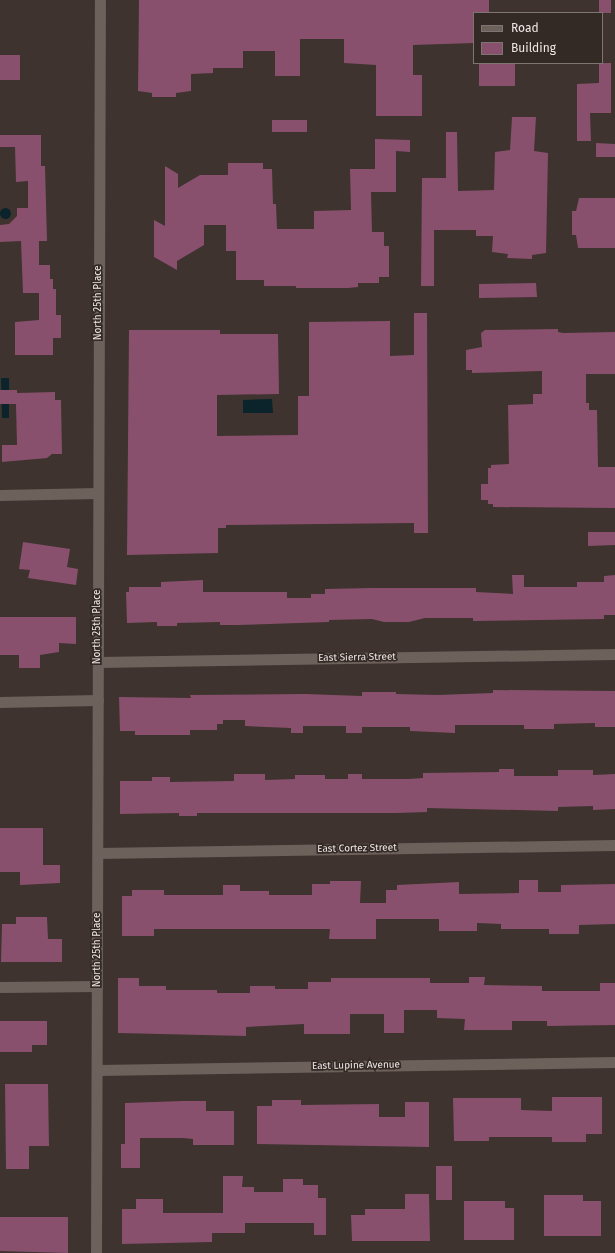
<!DOCTYPE html>
<html>
<head>
<meta charset="utf-8">
<style>
  body { margin:0 }
  #map { position:relative; width:615px; height:1253px; overflow:hidden; background:#3e332e; font-family:"Fira Sans",sans-serif }
  div>[style] { position:absolute }
  [style*='--x'] { left:calc(var(--x)*1px); top:calc(var(--y)*1px); width:calc(var(--w)*1px); rotate:calc(var(--a)*1deg) }
  .water>* { inset:0; background:#0b242b }
  .round { border-radius:50% }
  .building>* { inset:0; background:#88506d }
  .minor>* { height:11px; margin:-5.5px; padding:0 5.5px; transform-origin:5.5px; border-radius:5.5px; background:#6d615c }
  span { translate:-50% -50%; white-space:nowrap; text-align:center; line-height:1.15; -webkit-text-stroke:3.5px #332925; paint-order:stroke }
  .street-label { font-size:10px; color:#efe7e5 }
  .legend { position:absolute; left:473px; top:12px; width:130px; height:52px; box-sizing:border-box; background:#332925; border:1px solid #7e7572; margin:0; padding:5px 7px; list-style:none; font-size:12px; color:#efe7e5 }
  .legend li { display:flex; align-items:center; gap:8px; height:20px }
  .legend b { width:20px; border:1px solid #7e7572 }
</style>
</head>
<body>
<div id="map">
  <div class="water">
    <i class="round" style="left:-0.5px;top:207.5px;width:11px;height:11px"></i>
    <i style="clip-path:polygon(1px 378px,9px 378px,9px 418px,2px 418px)"></i>
    <i style="clip-path:polygon(272px 399px,273px 413px,243px 413px,243px 400px)"></i>
  </div>
  <div class="building">
    <i style="clip-path:polygon(139px 0,489px 0,489px 13px,474px 13px,474px 43px,413px 45px,413px 75px,422px 75px,422px 116px,376px 116px,376px 65px,344px 63px,344px 39px,300px 39px,300px 76px,275px 76px,275px 51px,243px 51px,243px 68px,213px 68px,213px 73px,191px 74px,191px 91px,176px 93px,176px 97px,152px 97px,152px 93px,138px 91px)"></i>
    <i style="clip-path:polygon(599px 0,611px 0,611px 13px,599px 13px)"></i>
    <i style="clip-path:polygon(0 55px,20px 55px,20px 80px,0 80px)"></i>
    <i style="clip-path:polygon(479px 63px,515px 63px,515px 86px,479px 86px)"></i>
    <i style="clip-path:polygon(599px 63px,611px 63px,611px 113px,590px 113px,591px 141px,577px 141px,577px 84px,599px 83px)"></i>
    <i style="clip-path:polygon(512px 117px,536px 117px,534px 151px,548px 153px,546px 253px,532px 255px,532px 259px,507px 258px,508px 254px,492px 252px,493px 236px,476px 236px,476px 230px,434px 230px,434px 286px,421px 286px,422px 178px,446px 178px,446px 132px,457px 132px,458px 191px,494px 190px,495px 152px,510px 150px)"></i>
    <i style="clip-path:polygon(272px 120px,307px 120px,307px 132px,272px 132px)"></i>
    <i style="clip-path:polygon(0 135px,41px 135px,41px 166px,45px 166px,47px 241px,39px 241px,39px 265px,50px 265px,50px 279px,53px 279px,53px 289px,56px 289px,56px 315px,61px 315px,61px 338px,53px 338px,53px 355px,15px 355px,15px 322px,39px 320px,39px 293px,23px 293px,21px 241px,0 242px,0 225px,9px 224px,17px 216px,17px 208px,28px 208px,28px 181px,16px 182px,15px 147px,0 147px)"></i>
    <i style="clip-path:polygon(375px 139px,410px 140px,410px 152px,396px 151px,396px 192px,371px 192px,372px 232px,384px 232px,384px 246px,389px 246px,389px 277px,379px 277px,379px 283px,358px 283px,358px 287px,348px 288px,296px 288px,296px 286px,264px 286px,264px 280px,236px 280px,236px 251px,226px 251px,226px 225px,204px 225px,204px 245px,177px 261px,177px 270px,154px 257px,154px 220px,165px 226px,165px 166px,178px 174px,178px 188px,200px 175px,228px 175px,228px 163px,263px 163px,263px 169px,272px 169px,273px 204px,276px 204px,277px 229px,314px 229px,314px 211px,351px 210px,350px 169px,375px 169px)"></i>
    <i style="clip-path:polygon(596px 143px,615px 144px,615px 157px,596px 157px)"></i>
    <i style="clip-path:polygon(579px 198px,615px 198px,615px 248px,578px 248px,576px 235px,572px 235px,572px 211px,576px 211px)"></i>
    <i style="clip-path:polygon(536px 283px,537px 297px,479px 298px,479px 284px)"></i>
    <i style="clip-path:polygon(414px 313px,427px 313px,428px 533px,414px 533px,414px 523px,226px 525px,226px 528px,218px 528px,218px 553px,127px 555px,129px 330px,220px 330px,220px 334px,278px 334px,279px 394px,217px 395px,217px 436px,298px 435px,298px 396px,309px 396px,309px 322px,390px 321px,390px 356px,414px 355px)"></i>
    <i style="clip-path:polygon(558px 329px,558px 332px,563px 333px,615px 332px,615px 374px,586px 374px,586px 403px,589px 403px,589px 410px,597px 410px,598px 467px,615px 467px,615px 508px,493px 507px,493px 504px,488px 504px,488px 500px,481px 500px,481px 484px,488px 484px,488px 468px,491px 468px,491px 465px,509px 464px,508px 405px,533px 404px,533px 394px,542px 394px,542px 371px,472px 373px,472px 370px,466px 370px,466px 350px,482px 347px,481px 333px,485px 330px)"></i>
    <i style="clip-path:polygon(0 390px,17px 390px,17px 393px,55px 392px,55px 400px,61px 400px,62px 454px,52px 454px,47px 458px,2px 462px,2px 445px,17px 445px,16px 404px,0 404px)"></i>
    <i style="clip-path:polygon(588px 532px,615px 532px,615px 545px,588px 546px)"></i>
    <i style="clip-path:polygon(23px 542px,70px 549px,67px 567px,78px 569px,76px 585px,28px 578px,30px 570px,19px 569px)"></i>
    <i style="clip-path:polygon(512px 575px,524px 575px,524px 587px,577px 587px,577px 582px,604px 582px,604px 576px,615px 575px,615px 615px,604px 615px,604px 619px,473px 621px,473px 618px,425px 618px,409px 622px,384px 622px,372px 619px,329px 620px,329px 622px,237px 625px,220px 625px,220px 622px,177px 623px,177px 626px,157px 626px,157px 622px,127px 623px,126px 592px,129px 592px,129px 587px,161px 587px,161px 582px,203px 580px,203px 592px,287px 592px,287px 598px,311px 598px,311px 594px,325px 594px,325px 589px,372px 588px,476px 588px,476px 592px,513px 594px)"></i>
    <i style="clip-path:polygon(0 617px,76px 617px,76px 644px,59px 643px,59px 652px,40px 655px,40px 668px,19px 668px,19px 655px,0 655px)"></i>
    <i style="clip-path:polygon(493px 690px,615px 691px,615px 727px,595px 727px,595px 723px,554px 724px,554px 729px,524px 729px,524px 725px,455px 725px,455px 733px,410px 731px,410px 727px,362px 727px,362px 733px,346px 733px,346px 726px,303px 726px,303px 733px,291px 733px,291px 728px,245px 726px,245px 720px,223px 720px,223px 724px,217px 724px,217px 730px,190px 730px,190px 735px,135px 735px,135px 731px,120px 731px,119px 697px,191px 698px,190px 695px,305px 694px,362px 696px,362px 692px,396px 692px,396px 694px,437px 695px,493px 693px)"></i>
    <i style="clip-path:polygon(499px 769px,514px 769px,514px 776px,558px 776px,558px 770px,593px 770px,593px 775px,615px 774px,615px 809px,593px 810px,593px 806px,558px 807px,558px 811px,427px 808px,427px 812px,396px 813px,197px 813px,197px 816px,179px 816px,179px 813px,120px 814px,120px 781px,152px 781px,152px 777px,170px 777px,170px 782px,234px 781px,234px 774px,265px 774px,265px 780px,295px 779px,295px 775px,325px 775px,325px 779px,348px 779px,348px 774px,362px 774px,362px 779px,408px 779px,423px 778px,423px 773px,499px 772px)"></i>
    <i style="clip-path:polygon(0 828px,43px 828px,43px 865px,60px 865px,60px 883px,20px 885px,20px 872px,0 872px)"></i>
    <i style="clip-path:polygon(519px 880px,538px 880px,538px 892px,561px 892px,561px 885px,615px 884px,615px 924px,579px 925px,579px 934px,549px 934px,549px 929px,501px 929px,501px 924px,477px 923px,477px 931px,439px 931px,439px 919px,376px 919px,376px 939px,329px 939px,330px 929px,154px 929px,154px 936px,122px 936px,122px 896px,132px 896px,132px 890px,164px 890px,164px 895px,223px 895px,223px 885px,240px 885px,240px 891px,269px 891px,269px 895px,312px 895px,312px 884px,330px 884px,330px 881px,361px 881px,360px 903px,386px 903px,386px 890px,397px 890px,397px 885px,459px 882px,459px 894px,519px 893px)"></i>
    <i style="clip-path:polygon(16px 917px,47px 917px,48px 939px,62px 939px,62px 962px,1px 962px,2px 924px,16px 924px)"></i>
    <i style="clip-path:polygon(469px 977px,485px 977px,484px 985px,542px 986px,542px 991px,600px 991px,600px 983px,615px 983px,615px 1025px,547px 1026px,547px 1021px,512px 1021px,512px 1030px,464px 1030px,465px 1019px,437px 1018px,437px 1010px,404px 1010px,404px 1033px,384px 1033px,384px 1014px,350px 1014px,350px 1034px,304px 1034px,304px 1024px,246px 1027px,246px 1036px,118px 1033px,118px 978px,139px 978px,139px 986px,166px 986px,166px 990px,217px 990px,217px 993px,250px 993px,250px 986px,275px 986px,275px 989px,308px 989px,308px 982px,331px 982px,331px 978px,430px 978px,430px 983px,469px 983px)"></i>
    <i style="clip-path:polygon(0 1021px,47px 1021px,47px 1045px,32px 1045px,32px 1052px,0 1052px)"></i>
    <i style="clip-path:polygon(5px 1084px,48px 1084px,49px 1146px,29px 1146px,29px 1169px,6px 1169px)"></i>
    <i style="clip-path:polygon(552px 1097px,602px 1097px,602px 1134px,586px 1134px,586px 1142px,552px 1142px,552px 1137px,489px 1137px,489px 1141px,454px 1141px,453px 1098px,521px 1098px,521px 1110px,552px 1111px)"></i>
    <i style="clip-path:polygon(272px 1100px,301px 1100px,301px 1105px,379px 1104px,379px 1117px,405px 1117px,405px 1102px,429px 1102px,429px 1147px,257px 1144px,257px 1106px,272px 1106px)"></i>
    <i style="clip-path:polygon(183px 1101px,206px 1101px,206px 1111px,234px 1111px,234px 1145px,193px 1145px,193px 1139px,183px 1138px,140px 1138px,140px 1168px,121px 1168px,121px 1144px,125px 1144px,125px 1103px)"></i>
    <i style="clip-path:polygon(436px 1166px,452px 1166px,452px 1200px,436px 1200px)"></i>
    <i style="clip-path:polygon(223px 1176px,243px 1176px,242px 1187px,254px 1187px,254px 1192px,283px 1192px,283px 1179px,303px 1179px,303px 1185px,318px 1185px,318px 1198px,326px 1198px,326px 1235px,314px 1235px,314px 1223px,245px 1223px,245px 1233px,212px 1233px,212px 1242px,122px 1244px,122px 1209px,136px 1209px,136px 1199px,163px 1199px,163px 1213px,223px 1213px)"></i>
    <i style="clip-path:polygon(405px 1194px,429px 1194px,430px 1241px,352px 1241px,351px 1215px,365px 1215px,365px 1209px,405px 1209px)"></i>
    <i style="clip-path:polygon(544px 1195px,583px 1195px,583px 1201px,601px 1201px,601px 1236px,544px 1236px)"></i>
    <i style="clip-path:polygon(464px 1201px,505px 1201px,505px 1208px,514px 1208px,514px 1240px,464px 1240px)"></i>
    <i style="clip-path:polygon(0 1217px,68px 1217px,68px 1253px,0 1251px)"></i>
  </div>
  <div class="minor">
    <i style="--x:0;--y:495;--w:98;--a:-1.2"></i>
    <i style="--x:98;--y:662;--w:517;--a:-0.89"></i>
    <i style="--x:0;--y:702;--w:98;--a:-1.2"></i>
    <i style="--x:98;--y:853;--w:517;--a:-0.89"></i>
    <i style="--x:0;--y:987;--w:97;--a:-0.6"></i>
    <i style="--x:97;--y:1070;--w:518;--a:-0.88"></i>
    <i style="--x:96;--y:1253;--w:1253;--a:-89.82"></i>
  </div>
  <div class="street-label">
    <span style="left:99px;top:303px;rotate:-90deg">North 25th Place</span>
    <span style="left:98px;top:627px;rotate:-90deg">North 25th Place</span>
    <span style="left:357px;top:658px;rotate:-1deg">East Sierra Street</span>
    <span style="left:357px;top:849px;rotate:-1deg">East Cortez Street</span>
    <span style="left:98px;top:950px;rotate:-90deg">North 25th Place</span>
    <span style="left:356px;top:1066px;rotate:-1deg">East Lupine Avenue</span>
  </div>
  <ul class="legend">
  <li><b style="height:5px;background:#6d615c"></b>Road</li>
  <li><b style="height:11px;background:#88506d"></b>Building</li>
  </ul>
</div>
</body>
</html>
